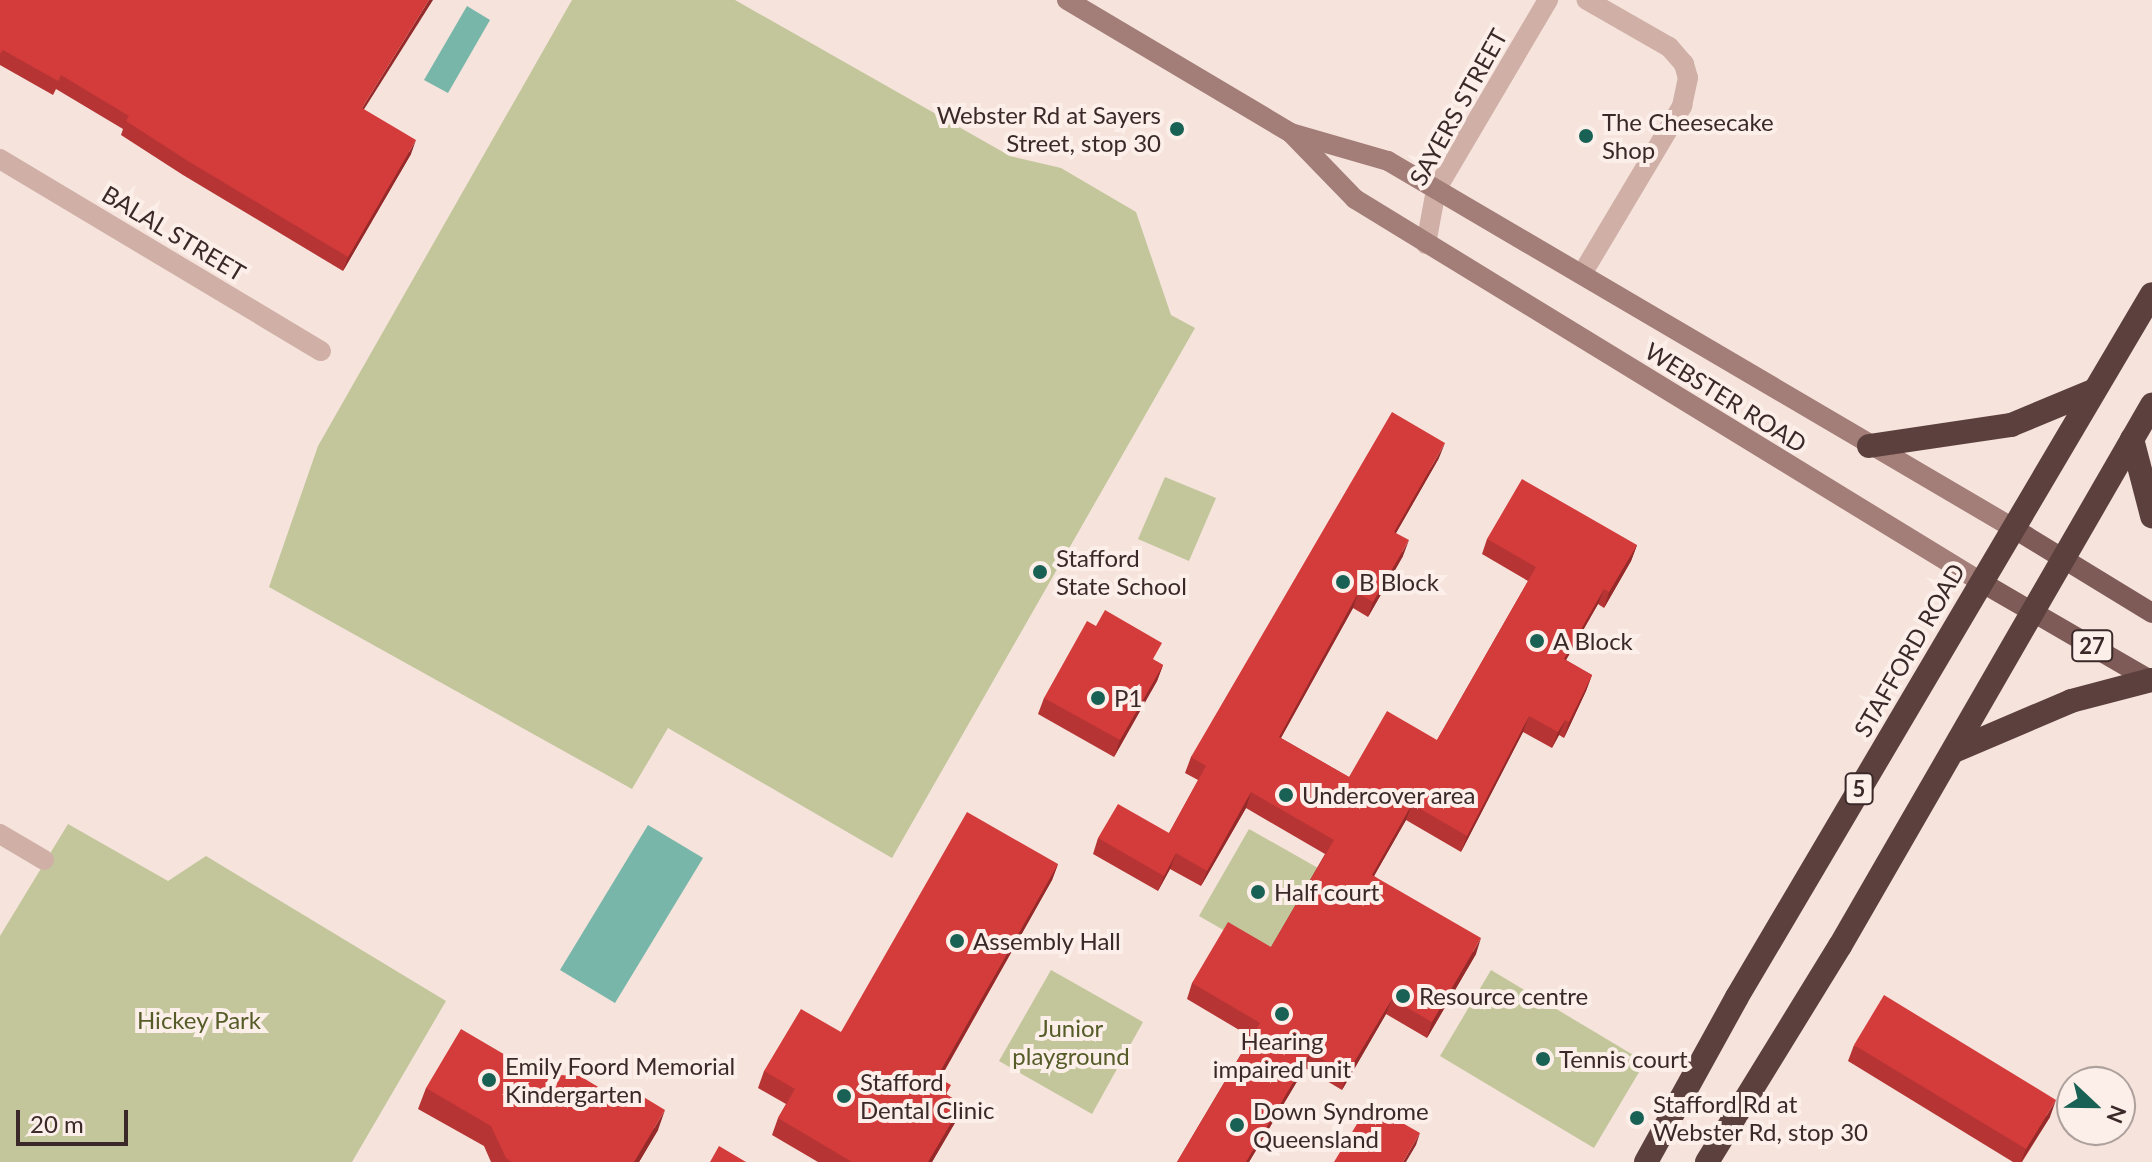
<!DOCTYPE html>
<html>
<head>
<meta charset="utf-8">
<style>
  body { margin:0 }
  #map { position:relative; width:2152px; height:1162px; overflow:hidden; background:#f5e3dc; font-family:Lato,sans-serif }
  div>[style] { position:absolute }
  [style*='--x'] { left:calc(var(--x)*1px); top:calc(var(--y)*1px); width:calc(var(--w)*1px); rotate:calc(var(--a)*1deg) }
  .green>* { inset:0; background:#c2c69a }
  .water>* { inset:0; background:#77b6a9 }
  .lane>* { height:20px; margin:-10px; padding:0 10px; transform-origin:10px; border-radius:10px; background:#cfafa6 }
  .street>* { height:20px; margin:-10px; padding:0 10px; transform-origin:10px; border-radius:10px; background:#cfafa6 }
  .secondary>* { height:20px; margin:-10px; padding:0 10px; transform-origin:10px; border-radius:10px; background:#a37d77 }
  .primary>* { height:20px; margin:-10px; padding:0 10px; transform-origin:10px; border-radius:10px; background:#7e5b57 }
  .highway>* { height:24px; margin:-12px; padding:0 12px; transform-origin:12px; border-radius:12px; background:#5c403e }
  .wall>* { inset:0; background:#b63434 }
  .shaded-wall>* { inset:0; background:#942a2a }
  .building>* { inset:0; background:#d43c3c }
  .dots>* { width:22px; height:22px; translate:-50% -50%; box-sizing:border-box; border:4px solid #fcefe9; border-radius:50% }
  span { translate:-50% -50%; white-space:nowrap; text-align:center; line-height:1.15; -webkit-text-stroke:8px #fcefe9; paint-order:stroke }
  .shield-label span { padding:2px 6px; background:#fcefe9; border:2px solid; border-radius:6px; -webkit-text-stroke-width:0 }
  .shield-label { font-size:22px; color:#3a2928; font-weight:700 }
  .street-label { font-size:24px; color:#3a2928 }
  .poi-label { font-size:24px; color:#3a2928 }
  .right { translate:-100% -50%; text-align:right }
  .left { translate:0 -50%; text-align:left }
  .park-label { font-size:24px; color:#555c28 }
  .north { position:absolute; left:2056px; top:1066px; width:80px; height:80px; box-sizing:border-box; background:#fcefe9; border:2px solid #aea09c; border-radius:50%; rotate:112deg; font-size:22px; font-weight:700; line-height:32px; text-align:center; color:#3a2928 }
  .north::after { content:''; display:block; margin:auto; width:28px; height:36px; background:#186154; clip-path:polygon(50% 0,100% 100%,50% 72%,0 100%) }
  .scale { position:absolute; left:16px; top:1110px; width:112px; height:36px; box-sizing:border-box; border:4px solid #3a2928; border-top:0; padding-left:10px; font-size:24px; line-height:28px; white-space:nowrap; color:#3a2928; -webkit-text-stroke:6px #fcefe9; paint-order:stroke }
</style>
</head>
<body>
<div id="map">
  <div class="green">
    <i style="clip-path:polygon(572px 0,735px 0,1010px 156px,1061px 168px,1136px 212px,1171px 315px,1195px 328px,892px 858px,668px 728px,632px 789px,269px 587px,318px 446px)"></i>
    <i style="clip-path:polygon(1165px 477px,1216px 498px,1189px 561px,1138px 539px)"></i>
    <i style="clip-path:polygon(68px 824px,168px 881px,206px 856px,446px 1001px,352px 1162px,0 1162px,0 936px)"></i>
    <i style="clip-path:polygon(1249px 829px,1318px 868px,1267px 955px,1199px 916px)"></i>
    <i style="clip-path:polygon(1051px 970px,1143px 1022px,1092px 1114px,999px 1061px)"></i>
    <i style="clip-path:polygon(1491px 970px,1645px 1062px,1594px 1148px,1440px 1056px)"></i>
  </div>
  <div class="water">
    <i style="clip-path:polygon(467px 6px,490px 20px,448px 93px,424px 80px)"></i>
    <i style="clip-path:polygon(648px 825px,703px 858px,615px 1003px,560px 970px)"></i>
  </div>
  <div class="lane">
    <i style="--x:1582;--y:274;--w:196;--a:-59.2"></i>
    <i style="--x:1682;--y:106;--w:29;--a:-78"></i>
    <i style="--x:1688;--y:78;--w:15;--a:-106"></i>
    <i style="--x:1684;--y:64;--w:23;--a:-131"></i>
    <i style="--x:1669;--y:47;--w:95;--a:-150.2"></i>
  </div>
  <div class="street">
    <i style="--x:0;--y:159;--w:374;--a:30.9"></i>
    <i style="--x:1426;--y:244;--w:55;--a:-79.5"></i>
    <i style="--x:1436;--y:190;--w:221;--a:-59.5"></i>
    <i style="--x:0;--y:834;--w:51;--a:30.6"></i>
  </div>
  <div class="secondary">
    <i style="--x:1067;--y:0;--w:261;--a:30.7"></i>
    <i style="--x:1291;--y:133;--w:101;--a:16.1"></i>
    <i style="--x:1388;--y:161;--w:725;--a:30.42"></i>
    <i style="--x:1292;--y:134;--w:91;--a:45.9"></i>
    <i style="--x:1355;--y:199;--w:734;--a:31.46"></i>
  </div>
  <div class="primary">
    <i style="--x:2013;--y:528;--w:163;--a:31.4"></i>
    <i style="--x:1981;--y:582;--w:198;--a:30.1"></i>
  </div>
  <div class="highway">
    <i style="--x:2132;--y:439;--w:80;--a:75.4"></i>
    <i style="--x:1869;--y:446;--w:144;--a:-8.4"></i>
    <i style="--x:2011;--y:425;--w:89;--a:-22.5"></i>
    <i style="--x:1954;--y:751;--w:127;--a:-23.1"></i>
    <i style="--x:2071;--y:701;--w:83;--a:-14.7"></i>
    <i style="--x:1646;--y:1162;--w:188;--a:-61.1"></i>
    <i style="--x:1737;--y:997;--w:816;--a:-59.45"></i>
    <i style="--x:1707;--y:1162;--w:254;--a:-58.4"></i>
    <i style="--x:1840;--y:946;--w:625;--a:-60.03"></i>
  </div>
  <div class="wall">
    <i style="clip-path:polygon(0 0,364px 110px,411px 154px,343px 271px,183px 175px,121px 135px,123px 129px,56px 89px,53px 95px,0 65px)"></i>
    <i style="clip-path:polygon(1439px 458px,1396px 533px,1403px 556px,1368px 617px,1353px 608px,1281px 738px,1349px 777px,1437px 740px,1528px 581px,1482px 554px,1487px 539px,1637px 545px,1631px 561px,1604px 608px,1598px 604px,1566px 660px,1592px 675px,1586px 691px,1564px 738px,1559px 735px,1552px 748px,1523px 732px,1461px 852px,1406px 820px,1374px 876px,1476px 954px,1427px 1038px,1386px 1014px,1342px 1090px,1305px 1068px,1249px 1162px,1177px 1162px,1251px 1037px,1187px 999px,1192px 983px,1271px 947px,1325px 854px,1246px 808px,1201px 886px,1170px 869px,1158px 891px,1093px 854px,1098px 838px,1169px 833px,1198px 780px,1185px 773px,1191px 757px)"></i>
    <i style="clip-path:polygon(1156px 661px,1163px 665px,1157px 681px,1114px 757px,1038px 714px,1044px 698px)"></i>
    <i style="clip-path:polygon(1058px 864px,1052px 880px,940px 1079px,947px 1095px,962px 1104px,956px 1121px,932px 1162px,818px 1162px,772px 1135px,778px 1118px,786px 1104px,758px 1088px,764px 1071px,841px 1032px)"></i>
    <i style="clip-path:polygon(1854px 1045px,2050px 1117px,2022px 1162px,2013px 1162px,1848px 1061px)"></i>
    <i style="clip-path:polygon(538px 1074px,658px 1130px,639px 1162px,491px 1162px,484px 1146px,418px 1109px,426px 1088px)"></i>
  </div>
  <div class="shaded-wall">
    <i style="clip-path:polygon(429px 0,433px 0,356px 122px,362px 108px)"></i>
    <i style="clip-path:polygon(416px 140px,411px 154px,343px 271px,348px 257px)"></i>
    <i style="clip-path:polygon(1445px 443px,1439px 458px,1388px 547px,1394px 532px)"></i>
    <i style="clip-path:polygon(1409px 540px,1403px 556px,1368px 617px,1373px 602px)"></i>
    <i style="clip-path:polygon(1637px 545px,1631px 561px,1604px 608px,1609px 592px)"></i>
    <i style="clip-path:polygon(1604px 589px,1598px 604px,1558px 674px,1564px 659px)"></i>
    <i style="clip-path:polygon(1358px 593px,1353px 608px,1273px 752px,1279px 737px)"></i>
    <i style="clip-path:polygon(1163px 665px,1157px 681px,1114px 757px,1120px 740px)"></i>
    <i style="clip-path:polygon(1592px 675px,1586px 691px,1564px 738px,1569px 722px)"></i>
    <i style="clip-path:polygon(1529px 716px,1523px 732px,1461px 852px,1467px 836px)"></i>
    <i style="clip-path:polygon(1565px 720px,1559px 735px,1552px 748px,1558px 732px)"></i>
    <i style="clip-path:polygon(1251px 792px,1246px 808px,1201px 886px,1207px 871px)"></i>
    <i style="clip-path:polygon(1412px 804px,1406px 820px,1366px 890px,1372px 875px)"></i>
    <i style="clip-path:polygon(1176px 853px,1170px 869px,1158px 891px,1164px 876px)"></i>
    <i style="clip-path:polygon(1058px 864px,1052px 880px,931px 1094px,937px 1077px)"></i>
    <i style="clip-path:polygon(1481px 938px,1476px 954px,1427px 1038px,1432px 1022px)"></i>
    <i style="clip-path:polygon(1392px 999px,1386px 1014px,1342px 1090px,1347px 1074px)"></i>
    <i style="clip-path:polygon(1311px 1052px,1305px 1068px,1249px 1162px,1246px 1162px)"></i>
    <i style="clip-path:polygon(2056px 1100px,2050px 1117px,2021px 1162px,2026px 1149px)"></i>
    <i style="clip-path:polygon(962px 1104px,956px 1121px,932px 1162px,928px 1162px)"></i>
    <i style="clip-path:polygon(665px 1110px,658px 1130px,639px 1162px,634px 1162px)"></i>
    <i style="clip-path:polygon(1420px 1133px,1416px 1145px,1406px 1162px,1403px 1162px)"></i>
  </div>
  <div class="building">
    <i style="clip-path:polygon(0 0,429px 0,362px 108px,416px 140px,348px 257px,188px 161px,126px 121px,129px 116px,61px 75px,58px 81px,3px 50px,0 54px)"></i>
    <i style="clip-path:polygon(1392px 412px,1445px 443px,1394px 532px,1409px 540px,1373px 602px,1358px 593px,1279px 737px,1349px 777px,1387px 711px,1437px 740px,1536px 567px,1487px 539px,1522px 479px,1637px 545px,1609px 592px,1604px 589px,1564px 659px,1592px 675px,1569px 722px,1565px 720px,1558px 732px,1529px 716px,1467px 836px,1412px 804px,1372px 875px,1481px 938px,1432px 1022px,1392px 999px,1347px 1074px,1311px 1052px,1246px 1162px,1177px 1162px,1260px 1023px,1192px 983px,1228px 922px,1271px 947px,1334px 840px,1251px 792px,1207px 871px,1176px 853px,1164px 876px,1098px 838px,1118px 804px,1169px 833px,1206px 766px,1191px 757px)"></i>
    <i style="clip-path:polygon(1105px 610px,1162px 643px,1153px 659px,1163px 665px,1120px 740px,1044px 698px,1087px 621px,1096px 626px)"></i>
    <i style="clip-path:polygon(967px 812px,1058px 864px,937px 1077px,951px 1085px,946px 1094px,962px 1104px,928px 1162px,852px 1162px,778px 1118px,795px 1089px,764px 1071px,801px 1009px,841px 1032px)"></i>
    <i style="clip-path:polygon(1884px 995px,2056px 1100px,2026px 1149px,1854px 1045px)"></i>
    <i style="clip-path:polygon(461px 1029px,538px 1074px,580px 1076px,625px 1103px,632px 1090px,665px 1110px,634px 1162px,512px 1162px,506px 1158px,491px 1126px,426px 1088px)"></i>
    <i style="clip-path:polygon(1369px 1104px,1420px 1133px,1403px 1162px,1334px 1162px)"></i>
    <i style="clip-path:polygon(719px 1146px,746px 1162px,710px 1162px)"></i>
  </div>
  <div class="dots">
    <i style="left:1177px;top:129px;background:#186154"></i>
    <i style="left:1586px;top:136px;background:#186154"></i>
    <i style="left:1040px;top:572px;background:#186154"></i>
    <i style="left:1343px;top:582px;background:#186154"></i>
    <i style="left:1537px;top:641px;background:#186154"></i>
    <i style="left:1098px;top:698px;background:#186154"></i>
    <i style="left:1286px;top:795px;background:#186154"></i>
    <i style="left:1258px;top:892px;background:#186154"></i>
    <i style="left:957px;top:941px;background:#186154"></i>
    <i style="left:1403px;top:996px;background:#186154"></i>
    <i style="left:1282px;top:1014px;background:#186154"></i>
    <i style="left:1543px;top:1059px;background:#186154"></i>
    <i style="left:489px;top:1080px;background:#186154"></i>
    <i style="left:844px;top:1096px;background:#186154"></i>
    <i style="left:1637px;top:1118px;background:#186154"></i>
    <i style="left:1237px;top:1125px;background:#186154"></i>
  </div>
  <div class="shield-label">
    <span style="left:2092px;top:646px">27</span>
    <span style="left:1859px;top:789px">5</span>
  </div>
  <div class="street-label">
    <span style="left:1458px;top:107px;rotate:-61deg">SAYERS STREET</span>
    <span style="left:174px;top:233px;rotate:31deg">BALAL STREET</span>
    <span style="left:1726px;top:397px;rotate:32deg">WEBSTER ROAD</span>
    <span style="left:1909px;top:650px;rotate:-60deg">STAFFORD ROAD</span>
  </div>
  <div class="poi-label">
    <span class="right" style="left:1161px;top:129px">Webster Rd at Sayers<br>Street, stop 30</span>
    <span class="left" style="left:1602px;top:136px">The Cheesecake<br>Shop</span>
    <span class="left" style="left:1056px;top:572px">Stafford<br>State School</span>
    <span class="left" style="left:1359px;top:582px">B Block</span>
    <span class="left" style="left:1553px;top:641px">A Block</span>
    <span class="left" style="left:1114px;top:698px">P1</span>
    <span class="left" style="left:1302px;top:795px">Undercover area</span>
    <span class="left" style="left:1274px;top:892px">Half court</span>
    <span class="left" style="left:973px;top:941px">Assembly Hall</span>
    <span class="left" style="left:1419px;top:996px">Resource centre</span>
    <span style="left:1282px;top:1055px">Hearing<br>impaired unit</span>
    <span class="left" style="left:1559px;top:1059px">Tennis court</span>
    <span class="left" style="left:505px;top:1080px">Emily Foord Memorial<br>Kindergarten</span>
    <span class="left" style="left:860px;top:1096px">Stafford<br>Dental Clinic</span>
    <span class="left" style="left:1653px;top:1118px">Stafford Rd at<br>Webster Rd, stop 30</span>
    <span class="left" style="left:1253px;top:1125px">Down Syndrome<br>Queensland</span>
  </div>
  <div class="park-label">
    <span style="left:199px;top:1020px">Hickey Park</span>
    <span style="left:1071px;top:1042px">Junior<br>playground</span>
  </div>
  <div class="north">N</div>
  <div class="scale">20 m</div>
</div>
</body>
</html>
